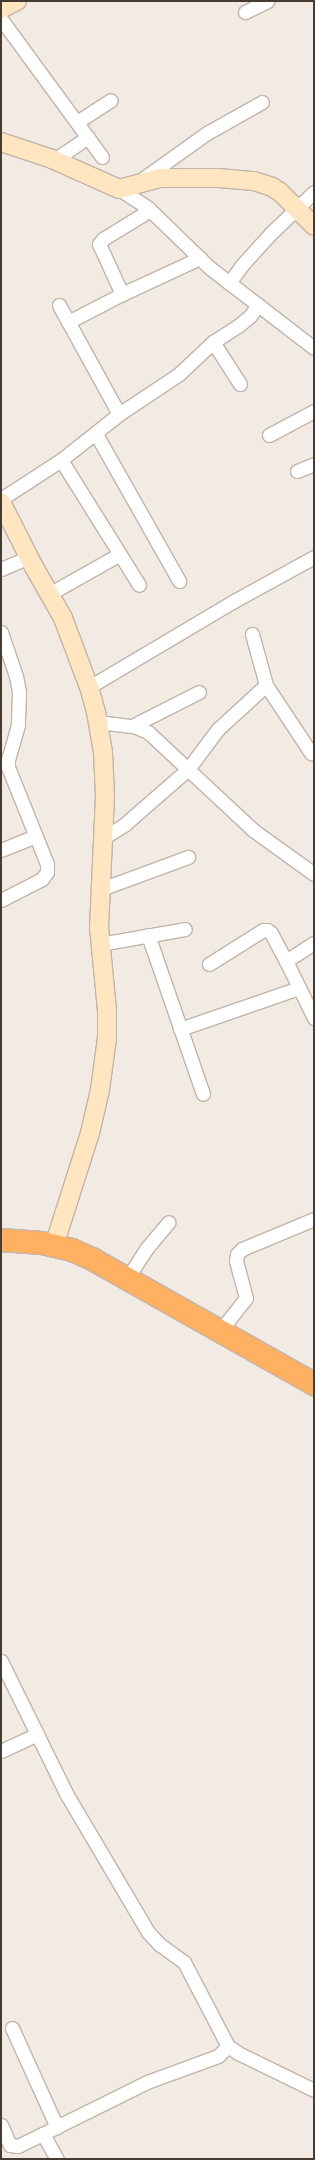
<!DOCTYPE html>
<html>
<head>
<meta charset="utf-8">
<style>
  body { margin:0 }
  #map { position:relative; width:315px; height:2160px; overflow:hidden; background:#f2ebe3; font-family:Cabin,sans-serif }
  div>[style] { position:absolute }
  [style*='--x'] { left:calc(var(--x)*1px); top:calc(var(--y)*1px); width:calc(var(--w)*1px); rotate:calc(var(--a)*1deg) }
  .roads { filter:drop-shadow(1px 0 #c1b4a8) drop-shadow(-1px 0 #c1b4a8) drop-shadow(0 1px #c1b4a8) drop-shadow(0 -1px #c1b4a8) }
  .street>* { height:13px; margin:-6.5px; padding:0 6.5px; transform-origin:6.5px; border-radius:6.5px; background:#fff }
  .secondary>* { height:18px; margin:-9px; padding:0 9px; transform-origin:9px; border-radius:9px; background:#ffe5c0 }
  .highway>* { height:22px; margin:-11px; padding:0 11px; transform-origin:11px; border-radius:11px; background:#ffb061 }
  span { translate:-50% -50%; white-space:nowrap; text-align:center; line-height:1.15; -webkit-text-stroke:3px #fff; paint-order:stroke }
  .frame { position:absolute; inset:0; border:2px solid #443b33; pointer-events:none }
</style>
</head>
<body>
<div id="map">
  <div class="roads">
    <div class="street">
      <i style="--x:245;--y:12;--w:25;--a:-26"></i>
      <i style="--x:1;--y:19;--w:171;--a:53.8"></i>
      <i style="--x:77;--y:122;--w:40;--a:-32.9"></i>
      <i style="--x:54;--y:160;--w:41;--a:-34.1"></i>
      <i style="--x:141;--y:180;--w:81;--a:-35.5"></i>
      <i style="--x:207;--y:133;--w:63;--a:-29.4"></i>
      <i style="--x:119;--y:189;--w:35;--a:33"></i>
      <i style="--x:148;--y:208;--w:86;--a:44.1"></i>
      <i style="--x:210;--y:268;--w:131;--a:37.6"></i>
      <i style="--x:229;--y:283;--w:22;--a:-54"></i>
      <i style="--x:242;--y:265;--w:43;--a:-47.8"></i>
      <i style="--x:271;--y:233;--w:59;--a:-43.6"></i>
      <i style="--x:122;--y:294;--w:55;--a:-114.7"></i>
      <i style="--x:99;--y:244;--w:6;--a:-51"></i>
      <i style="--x:103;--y:239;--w:55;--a:-31.7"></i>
      <i style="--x:59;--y:305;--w:124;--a:61.2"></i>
      <i style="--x:68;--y:322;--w:61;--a:-27.4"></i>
      <i style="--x:122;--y:294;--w:86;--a:-24.8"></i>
      <i style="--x:213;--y:342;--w:50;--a:57.3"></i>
      <i style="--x:96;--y:434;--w:169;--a:60.5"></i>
      <i style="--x:269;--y:435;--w:51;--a:-28.1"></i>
      <i style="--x:61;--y:460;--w:147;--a:58"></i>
      <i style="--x:297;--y:471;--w:18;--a:-22"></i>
      <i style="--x:1;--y:499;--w:72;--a:-33"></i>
      <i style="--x:61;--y:460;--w:74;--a:-38.4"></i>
      <i style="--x:119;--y:414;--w:72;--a:-33.7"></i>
      <i style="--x:179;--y:374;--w:47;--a:-43.3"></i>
      <i style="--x:213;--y:342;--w:30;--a:-33"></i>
      <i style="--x:238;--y:326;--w:16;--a:-40"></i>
      <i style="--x:250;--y:316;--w:14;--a:-54"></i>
      <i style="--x:1;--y:569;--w:30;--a:-23"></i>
      <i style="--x:49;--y:594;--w:81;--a:-29.4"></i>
      <i style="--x:1;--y:632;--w:46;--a:71.2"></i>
      <i style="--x:16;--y:676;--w:16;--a:79"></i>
      <i style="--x:19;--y:692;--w:33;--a:92"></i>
      <i style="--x:18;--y:725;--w:35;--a:106"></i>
      <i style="--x:8;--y:759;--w:8;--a:90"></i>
      <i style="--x:8;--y:767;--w:105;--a:68.1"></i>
      <i style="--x:47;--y:864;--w:8;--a:90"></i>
      <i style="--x:47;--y:872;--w:9;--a:126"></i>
      <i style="--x:42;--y:879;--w:46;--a:152.9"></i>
      <i style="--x:252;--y:634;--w:53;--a:74.6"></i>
      <i style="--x:266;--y:685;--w:82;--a:56.5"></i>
      <i style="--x:89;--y:687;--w:169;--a:-30.7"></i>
      <i style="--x:234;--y:601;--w:91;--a:-28.8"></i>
      <i style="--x:98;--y:722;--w:38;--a:7"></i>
      <i style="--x:136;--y:727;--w:13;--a:23"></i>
      <i style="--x:148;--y:732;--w:144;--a:43"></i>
      <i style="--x:253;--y:830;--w:75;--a:35.8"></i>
      <i style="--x:132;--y:726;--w:75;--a:-26.9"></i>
      <i style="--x:103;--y:838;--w:26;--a:-32"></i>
      <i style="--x:125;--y:824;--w:84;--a:-41.1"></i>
      <i style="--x:188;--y:769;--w:50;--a:-53.1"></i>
      <i style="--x:218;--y:729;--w:65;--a:-42.5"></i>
      <i style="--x:1;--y:850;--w:37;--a:-22"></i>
      <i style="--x:101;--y:889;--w:93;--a:-20.2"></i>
      <i style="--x:148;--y:935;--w:168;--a:70.9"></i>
      <i style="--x:100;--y:944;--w:86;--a:-10"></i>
      <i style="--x:286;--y:961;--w:33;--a:-33"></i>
      <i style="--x:209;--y:964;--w:64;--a:-32.2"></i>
      <i style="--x:263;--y:930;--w:4;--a:0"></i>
      <i style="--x:267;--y:930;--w:5;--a:37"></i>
      <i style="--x:271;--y:933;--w:32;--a:62"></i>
      <i style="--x:286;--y:961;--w:64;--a:63.8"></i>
      <i style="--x:180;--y:1029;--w:126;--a:-19"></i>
      <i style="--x:126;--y:1280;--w:37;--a:-57"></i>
      <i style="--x:146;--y:1249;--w:35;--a:-50"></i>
      <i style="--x:220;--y:1331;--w:42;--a:-51.8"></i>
      <i style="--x:246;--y:1298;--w:38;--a:-105"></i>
      <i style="--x:236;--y:1261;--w:7;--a:-82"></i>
      <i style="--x:237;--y:1254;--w:7;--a:-45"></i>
      <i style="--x:242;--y:1249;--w:78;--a:-22.6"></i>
      <i style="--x:1;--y:1661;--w:149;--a:63.8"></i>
      <i style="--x:67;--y:1795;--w:159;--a:59.4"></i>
      <i style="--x:148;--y:1932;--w:16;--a:47"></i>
      <i style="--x:159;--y:1944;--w:31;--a:36"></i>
      <i style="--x:184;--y:1962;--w:95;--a:62.4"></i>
      <i style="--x:228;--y:2046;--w:12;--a:35"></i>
      <i style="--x:238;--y:2053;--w:85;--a:26"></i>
      <i style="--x:1;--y:1751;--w:40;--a:-25"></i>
      <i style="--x:12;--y:2028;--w:109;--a:65.6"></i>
      <i style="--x:1;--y:2125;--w:22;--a:66"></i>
      <i style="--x:10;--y:2145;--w:8;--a:7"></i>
      <i style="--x:18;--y:2146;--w:144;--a:-26.4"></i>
      <i style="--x:147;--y:2082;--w:76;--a:-20.1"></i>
      <i style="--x:218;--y:2056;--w:14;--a:-45"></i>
      <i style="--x:43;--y:2134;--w:29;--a:61"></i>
    </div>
    <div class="secondary">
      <i style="--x:1;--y:9;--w:18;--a:-27"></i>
      <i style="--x:1;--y:142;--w:54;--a:18.4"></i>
      <i style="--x:52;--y:159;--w:73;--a:24.1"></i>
      <i style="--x:119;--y:189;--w:42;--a:-15"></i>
      <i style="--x:160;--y:178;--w:58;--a:0"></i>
      <i style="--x:218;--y:178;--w:36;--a:5"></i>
      <i style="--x:254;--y:181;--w:19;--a:18"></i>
      <i style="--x:272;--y:187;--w:9;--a:32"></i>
      <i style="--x:280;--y:192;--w:48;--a:45"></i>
      <i style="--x:1;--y:502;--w:73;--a:63.1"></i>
      <i style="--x:34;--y:567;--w:59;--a:60.4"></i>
      <i style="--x:63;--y:618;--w:77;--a:69.4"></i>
      <i style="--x:90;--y:690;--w:23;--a:75"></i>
      <i style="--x:96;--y:712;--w:41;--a:80.1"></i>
      <i style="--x:103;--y:752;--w:44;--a:87.4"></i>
      <i style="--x:105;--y:796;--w:131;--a:92.6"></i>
      <i style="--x:99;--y:927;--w:83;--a:84.5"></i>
      <i style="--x:107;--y:1010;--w:28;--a:90"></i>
      <i style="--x:107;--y:1038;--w:52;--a:97.7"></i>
      <i style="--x:100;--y:1090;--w:44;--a:103.1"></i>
      <i style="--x:90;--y:1133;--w:119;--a:107.7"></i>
    </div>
    <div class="highway">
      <i style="--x:1;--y:1240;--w:41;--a:4.2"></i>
      <i style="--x:42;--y:1243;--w:31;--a:13"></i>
      <i style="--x:72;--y:1250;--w:24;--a:24"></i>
      <i style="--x:94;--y:1260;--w:253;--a:29.4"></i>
    </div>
  </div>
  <div class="frame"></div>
</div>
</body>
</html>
